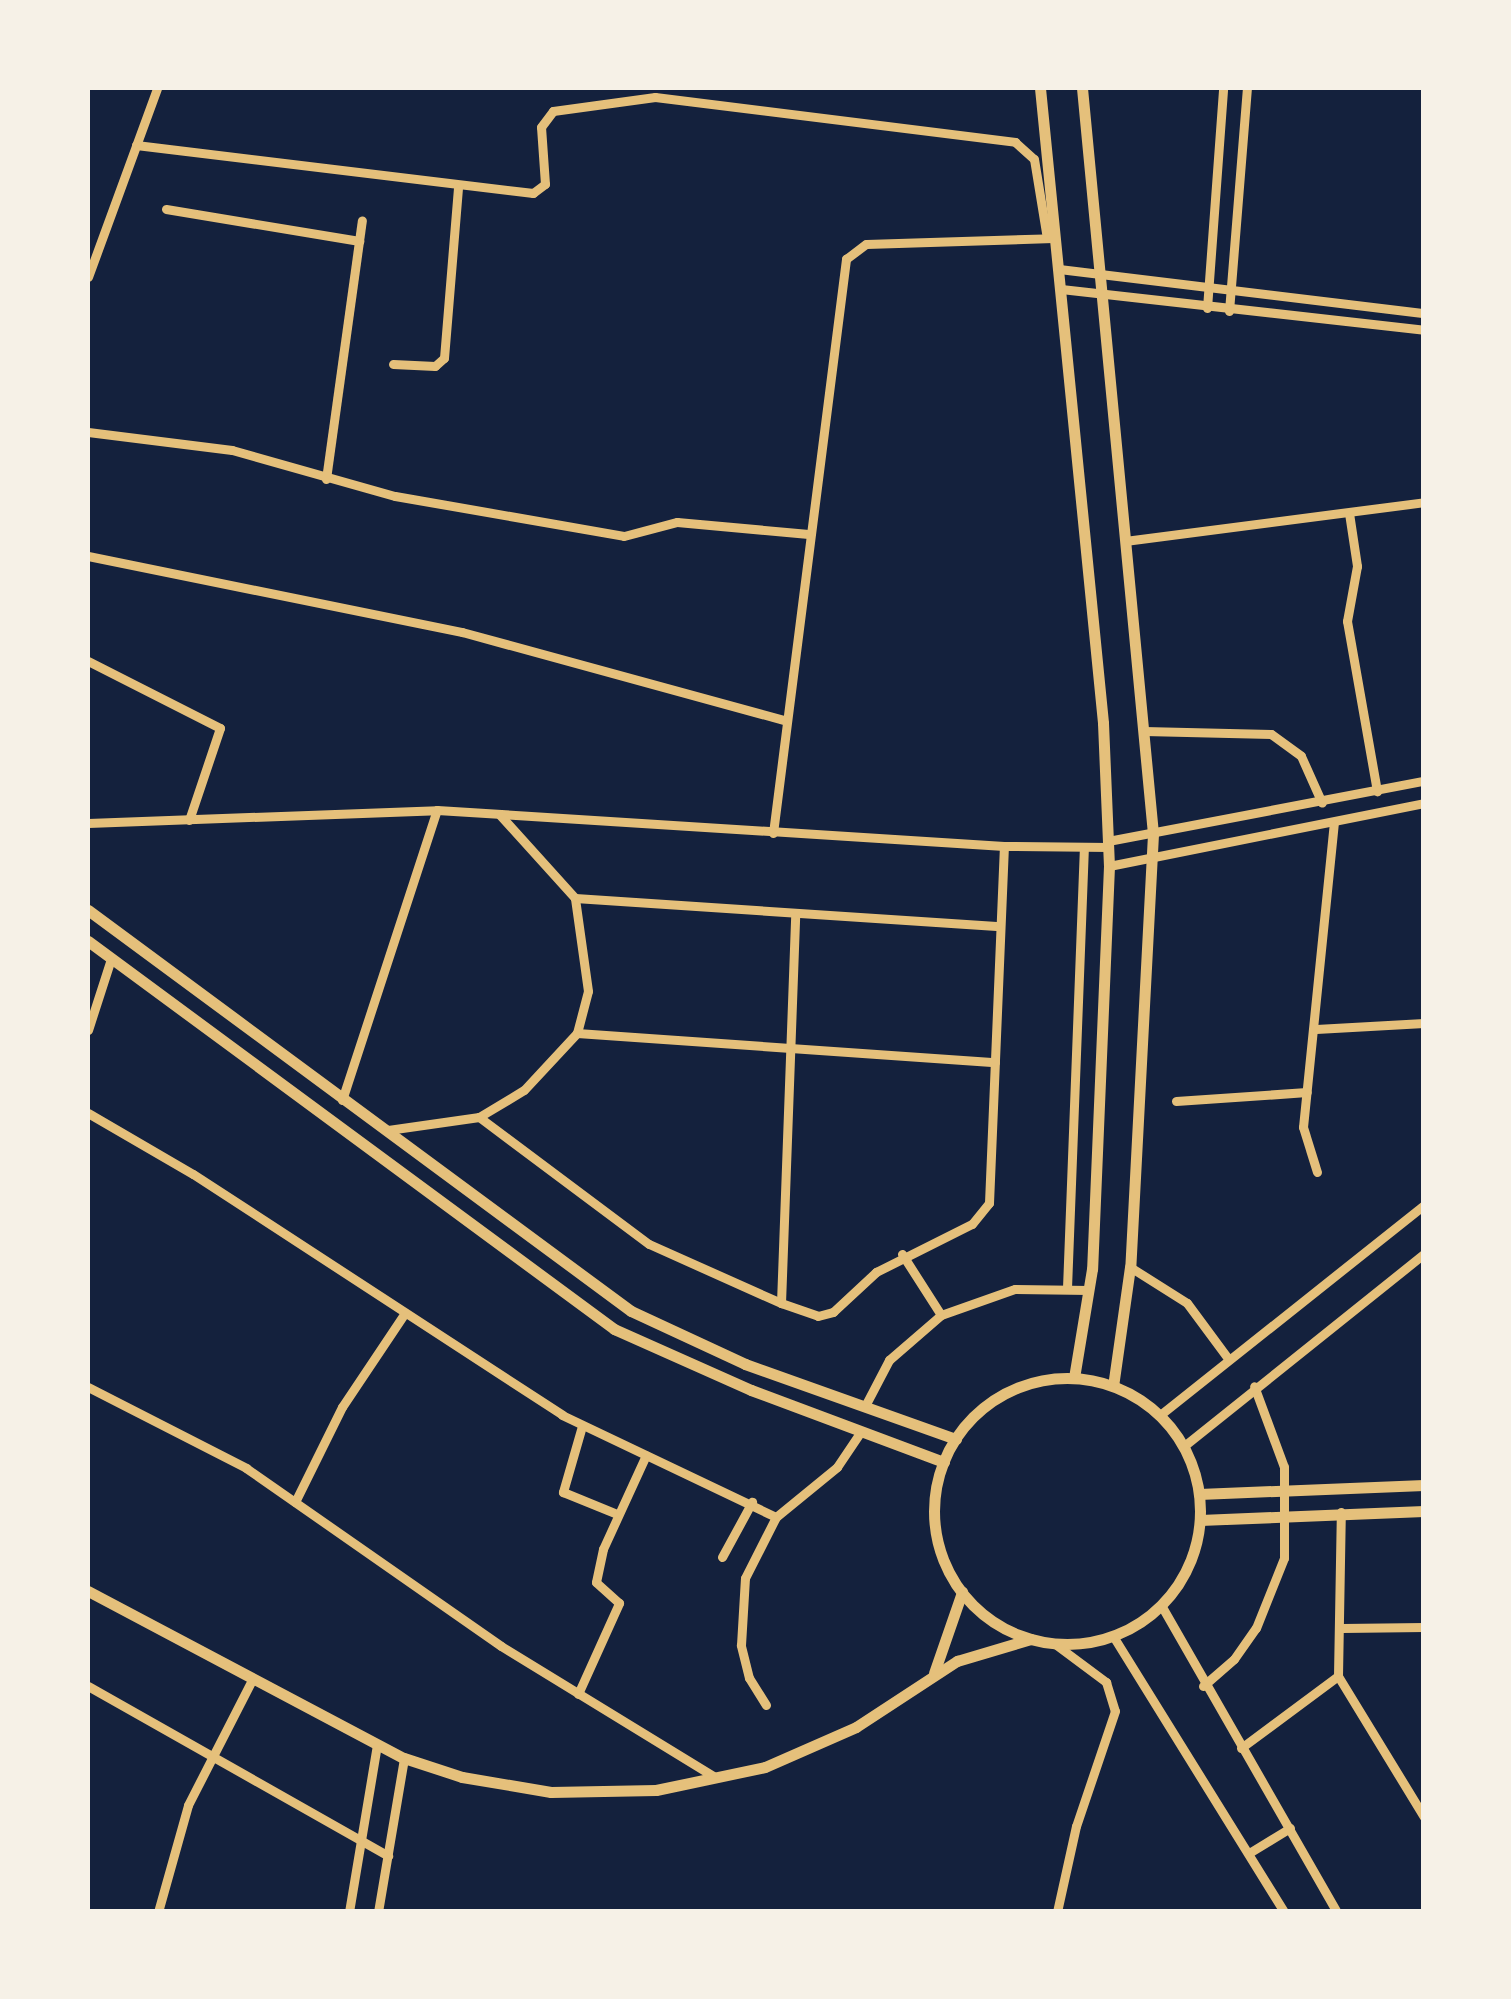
<!DOCTYPE html>
<html>
<head>
<meta charset="utf-8">
<style>
  body { margin:0 }
  #map { position:relative; width:1511px; height:1999px; overflow:hidden; background:#14213d; font-family:Helvetica,sans-serif }
  div>[style] { position:absolute }
  [style*='--x'] { left:calc(var(--x)*1px); top:calc(var(--y)*1px); width:calc(var(--w)*1px); rotate:calc(var(--a)*1deg) }
  .minor>* { height:9px; margin:-4.5px; padding:0 4.5px; transform-origin:4.5px; border-radius:4.5px; background:#e5c07b }
  .tertiary>* { height:11px; margin:-5.5px; padding:0 5.5px; transform-origin:5.5px; border-radius:5.5px; background:#e5c07b }
  .tertiary>.ring { margin:-5.5px; padding:0; box-sizing:content-box; background:none; border:11px solid #e5c07b; border-radius:50% }
  span { translate:-50% -50%; white-space:nowrap; text-align:center; line-height:1.15; -webkit-text-stroke:9px #f6f1e7; paint-order:stroke }
  .frame { position:absolute; inset:0; border:90px solid #f6f1e7; pointer-events:none }
</style>
</head>
<body>
<div id="map">
  <div class="minor">
    <i style="--x:136;--y:145;--w:400;--a:6.9"></i>
    <i style="--x:533;--y:193;--w:15;--a:-37"></i>
    <i style="--x:545;--y:184;--w:57;--a:-94"></i>
    <i style="--x:541;--y:127;--w:20;--a:-53"></i>
    <i style="--x:553;--y:111;--w:103;--a:-7.8"></i>
    <i style="--x:655;--y:97;--w:363;--a:7.1"></i>
    <i style="--x:1015;--y:142;--w:25;--a:42"></i>
    <i style="--x:1034;--y:159;--w:80;--a:80.7"></i>
    <i style="--x:166;--y:209;--w:196;--a:9.4"></i>
    <i style="--x:1059;--y:269;--w:368;--a:6.9"></i>
    <i style="--x:88;--y:277;--w:201;--a:-69.9"></i>
    <i style="--x:1061;--y:289;--w:365;--a:6.4"></i>
    <i style="--x:1207;--y:308;--w:221;--a:-85.8"></i>
    <i style="--x:1229;--y:311;--w:224;--a:-85.4"></i>
    <i style="--x:393;--y:364;--w:42;--a:2.7"></i>
    <i style="--x:435;--y:366;--w:12;--a:-42"></i>
    <i style="--x:444;--y:358;--w:173;--a:-85.3"></i>
    <i style="--x:88;--y:432;--w:145;--a:7.1"></i>
    <i style="--x:232;--y:450;--w:169;--a:15.8"></i>
    <i style="--x:395;--y:496;--w:232;--a:9.9"></i>
    <i style="--x:624;--y:536;--w:55;--a:-14.8"></i>
    <i style="--x:677;--y:522;--w:132;--a:5.2"></i>
    <i style="--x:326;--y:479;--w:261;--a:-82.1"></i>
    <i style="--x:1349;--y:513;--w:54;--a:81.4"></i>
    <i style="--x:1357;--y:566;--w:56;--a:100.3"></i>
    <i style="--x:1347;--y:621;--w:173;--a:80"></i>
    <i style="--x:1125;--y:541;--w:302;--a:-7.4"></i>
    <i style="--x:88;--y:556;--w:382;--a:11.5"></i>
    <i style="--x:462;--y:632;--w:334;--a:15.3"></i>
    <i style="--x:88;--y:661;--w:148;--a:26.9"></i>
    <i style="--x:220;--y:728;--w:97;--a:108.6"></i>
    <i style="--x:1144;--y:731;--w:127;--a:1.4"></i>
    <i style="--x:1271;--y:734;--w:37;--a:36"></i>
    <i style="--x:1301;--y:756;--w:51;--a:65.9"></i>
    <i style="--x:88;--y:823;--w:349;--a:-2.1"></i>
    <i style="--x:437;--y:810;--w:568;--a:3.63"></i>
    <i style="--x:1004;--y:846;--w:105;--a:0.5"></i>
    <i style="--x:773;--y:833;--w:579;--a:-82.75"></i>
    <i style="--x:846;--y:259;--w:25;--a:-37"></i>
    <i style="--x:866;--y:244;--w:187;--a:-1.8"></i>
    <i style="--x:1108;--y:841;--w:322;--a:-10.8"></i>
    <i style="--x:1109;--y:866;--w:321;--a:-11.3"></i>
    <i style="--x:575;--y:898;--w:426;--a:3.8"></i>
    <i style="--x:1316;--y:1029;--w:108;--a:-3.2"></i>
    <i style="--x:88;--y:1030;--w:75;--a:-72.1"></i>
    <i style="--x:577;--y:1033;--w:419;--a:4"></i>
    <i style="--x:342;--y:1100;--w:305;--a:-71.9"></i>
    <i style="--x:1176;--y:1101;--w:131;--a:-3.9"></i>
    <i style="--x:88;--y:1113;--w:121;--a:30.2"></i>
    <i style="--x:193;--y:1174;--w:441;--a:33.1"></i>
    <i style="--x:562;--y:1415;--w:237;--a:25.5"></i>
    <i style="--x:479;--y:1117;--w:212;--a:36.8"></i>
    <i style="--x:649;--y:1244;--w:145;--a:24.1"></i>
    <i style="--x:781;--y:1303;--w:39;--a:19"></i>
    <i style="--x:818;--y:1316;--w:16;--a:-15"></i>
    <i style="--x:833;--y:1312;--w:59;--a:-42.9"></i>
    <i style="--x:876;--y:1272;--w:107;--a:-26.6"></i>
    <i style="--x:972;--y:1224;--w:27;--a:-51"></i>
    <i style="--x:989;--y:1203;--w:357;--a:-87.6"></i>
    <i style="--x:388;--y:1130;--w:92;--a:-8.1"></i>
    <i style="--x:479;--y:1117;--w:52;--a:-31"></i>
    <i style="--x:524;--y:1090;--w:78;--a:-47.1"></i>
    <i style="--x:577;--y:1033;--w:43;--a:-75.3"></i>
    <i style="--x:588;--y:991;--w:94;--a:-98"></i>
    <i style="--x:575;--y:898;--w:112;--a:-132.1"></i>
    <i style="--x:1317;--y:1172;--w:47;--a:-107.3"></i>
    <i style="--x:1303;--y:1127;--w:306;--a:-84.2"></i>
    <i style="--x:902;--y:1254;--w:72;--a:57.4"></i>
    <i style="--x:1130;--y:1267;--w:67;--a:32.3"></i>
    <i style="--x:1187;--y:1303;--w:67;--a:53.5"></i>
    <i style="--x:1067;--y:1288;--w:441;--a:-87.8"></i>
    <i style="--x:781;--y:1303;--w:390;--a:-87.9"></i>
    <i style="--x:88;--y:1387;--w:178;--a:27.1"></i>
    <i style="--x:246;--y:1468;--w:311;--a:34.9"></i>
    <i style="--x:501;--y:1646;--w:252;--a:31.5"></i>
    <i style="--x:865;--y:1406;--w:52;--a:-62.4"></i>
    <i style="--x:889;--y:1360;--w:69;--a:-40.9"></i>
    <i style="--x:941;--y:1315;--w:78;--a:-19.4"></i>
    <i style="--x:1015;--y:1289;--w:74;--a:0.8"></i>
    <i style="--x:1160;--y:1415;--w:337;--a:-38.5"></i>
    <i style="--x:582;--y:1426;--w:69;--a:106.1"></i>
    <i style="--x:563;--y:1492;--w:58;--a:22.2"></i>
    <i style="--x:1184;--y:1446;--w:307;--a:-38.7"></i>
    <i style="--x:295;--y:1502;--w:106;--a:-63.7"></i>
    <i style="--x:342;--y:1407;--w:113;--a:-56.2"></i>
    <i style="--x:722;--y:1557;--w:63;--a:-61.4"></i>
    <i style="--x:1161;--y:1605;--w:354;--a:60.2"></i>
    <i style="--x:1342;--y:1628;--w:82;--a:-0.7"></i>
    <i style="--x:1113;--y:1636;--w:325;--a:58.2"></i>
    <i style="--x:1055;--y:1644;--w:64;--a:36.7"></i>
    <i style="--x:1106;--y:1682;--w:30;--a:73"></i>
    <i style="--x:1115;--y:1711;--w:121;--a:108.7"></i>
    <i style="--x:1076;--y:1826;--w:88;--a:102.5"></i>
    <i style="--x:1338;--y:1676;--w:165;--a:58.6"></i>
    <i style="--x:88;--y:1686;--w:345;--a:29.5"></i>
    <i style="--x:1203;--y:1686;--w:41;--a:-41.1"></i>
    <i style="--x:1234;--y:1659;--w:38;--a:-55"></i>
    <i style="--x:1256;--y:1628;--w:75;--a:-68.2"></i>
    <i style="--x:1284;--y:1558;--w:91;--a:-90"></i>
    <i style="--x:1284;--y:1467;--w:86;--a:-110.3"></i>
    <i style="--x:578;--y:1694;--w:100;--a:-65.7"></i>
    <i style="--x:619;--y:1603;--w:31;--a:-138"></i>
    <i style="--x:596;--y:1582;--w:34;--a:-78"></i>
    <i style="--x:603;--y:1549;--w:103;--a:-65.4"></i>
    <i style="--x:766;--y:1705;--w:32;--a:-122"></i>
    <i style="--x:749;--y:1678;--w:34;--a:-104"></i>
    <i style="--x:741;--y:1645;--w:67;--a:-86.6"></i>
    <i style="--x:745;--y:1578;--w:68;--a:-63.1"></i>
    <i style="--x:776;--y:1517;--w:79;--a:-39.3"></i>
    <i style="--x:837;--y:1467;--w:40;--a:-56"></i>
    <i style="--x:1241;--y:1748;--w:121;--a:-36.6"></i>
    <i style="--x:1338;--y:1676;--w:164;--a:-89"></i>
    <i style="--x:1249;--y:1853;--w:48;--a:-31.4"></i>
    <i style="--x:158;--y:1912;--w:111;--a:-74.3"></i>
    <i style="--x:188;--y:1805;--w:140;--a:-62.9"></i>
    <i style="--x:349;--y:1912;--w:170;--a:-80.5"></i>
    <i style="--x:378;--y:1912;--w:156;--a:-80.4"></i>
  </div>
  <div class="tertiary">
    <i style="--x:1040;--y:88;--w:638;--a:84.33"></i>
    <i style="--x:1103;--y:723;--w:143;--a:87.6"></i>
    <i style="--x:1109;--y:866;--w:403;--a:92.4"></i>
    <i style="--x:1092;--y:1269;--w:110;--a:99.4"></i>
    <i style="--x:1082;--y:88;--w:749;--a:84.56"></i>
    <i style="--x:1153;--y:834;--w:434;--a:93"></i>
    <i style="--x:1130;--y:1267;--w:120;--a:98.1"></i>
    <i style="--x:88;--y:910;--w:675;--a:36.45"></i>
    <i style="--x:631;--y:1311;--w:126;--a:24.9"></i>
    <i style="--x:745;--y:1364;--w:224;--a:19.6"></i>
    <i style="--x:88;--y:941;--w:654;--a:36.41"></i>
    <i style="--x:614;--y:1329;--w:150;--a:24"></i>
    <i style="--x:751;--y:1390;--w:206;--a:20.5"></i>
    <i class="ring" style="left:934px;top:1378px;width:255px;height:255px"></i>
    <i style="--x:1199;--y:1494;--w:225;--a:-2.3"></i>
    <i style="--x:1200;--y:1520;--w:224;--a:-2.3"></i>
    <i style="--x:88;--y:1591;--w:357;--a:27.9"></i>
    <i style="--x:404;--y:1758;--w:61;--a:18.1"></i>
    <i style="--x:462;--y:1777;--w:90;--a:9.6"></i>
    <i style="--x:551;--y:1792;--w:105;--a:-1.1"></i>
    <i style="--x:656;--y:1790;--w:111;--a:-11.9"></i>
    <i style="--x:765;--y:1767;--w:99;--a:-23.7"></i>
    <i style="--x:856;--y:1727;--w:121;--a:-33.2"></i>
    <i style="--x:957;--y:1661;--w:77;--a:-16.6"></i>
    <i style="--x:934;--y:1673;--w:86;--a:-70.9"></i>
  </div>
  <div class="frame"></div>
</div>
</body>
</html>
